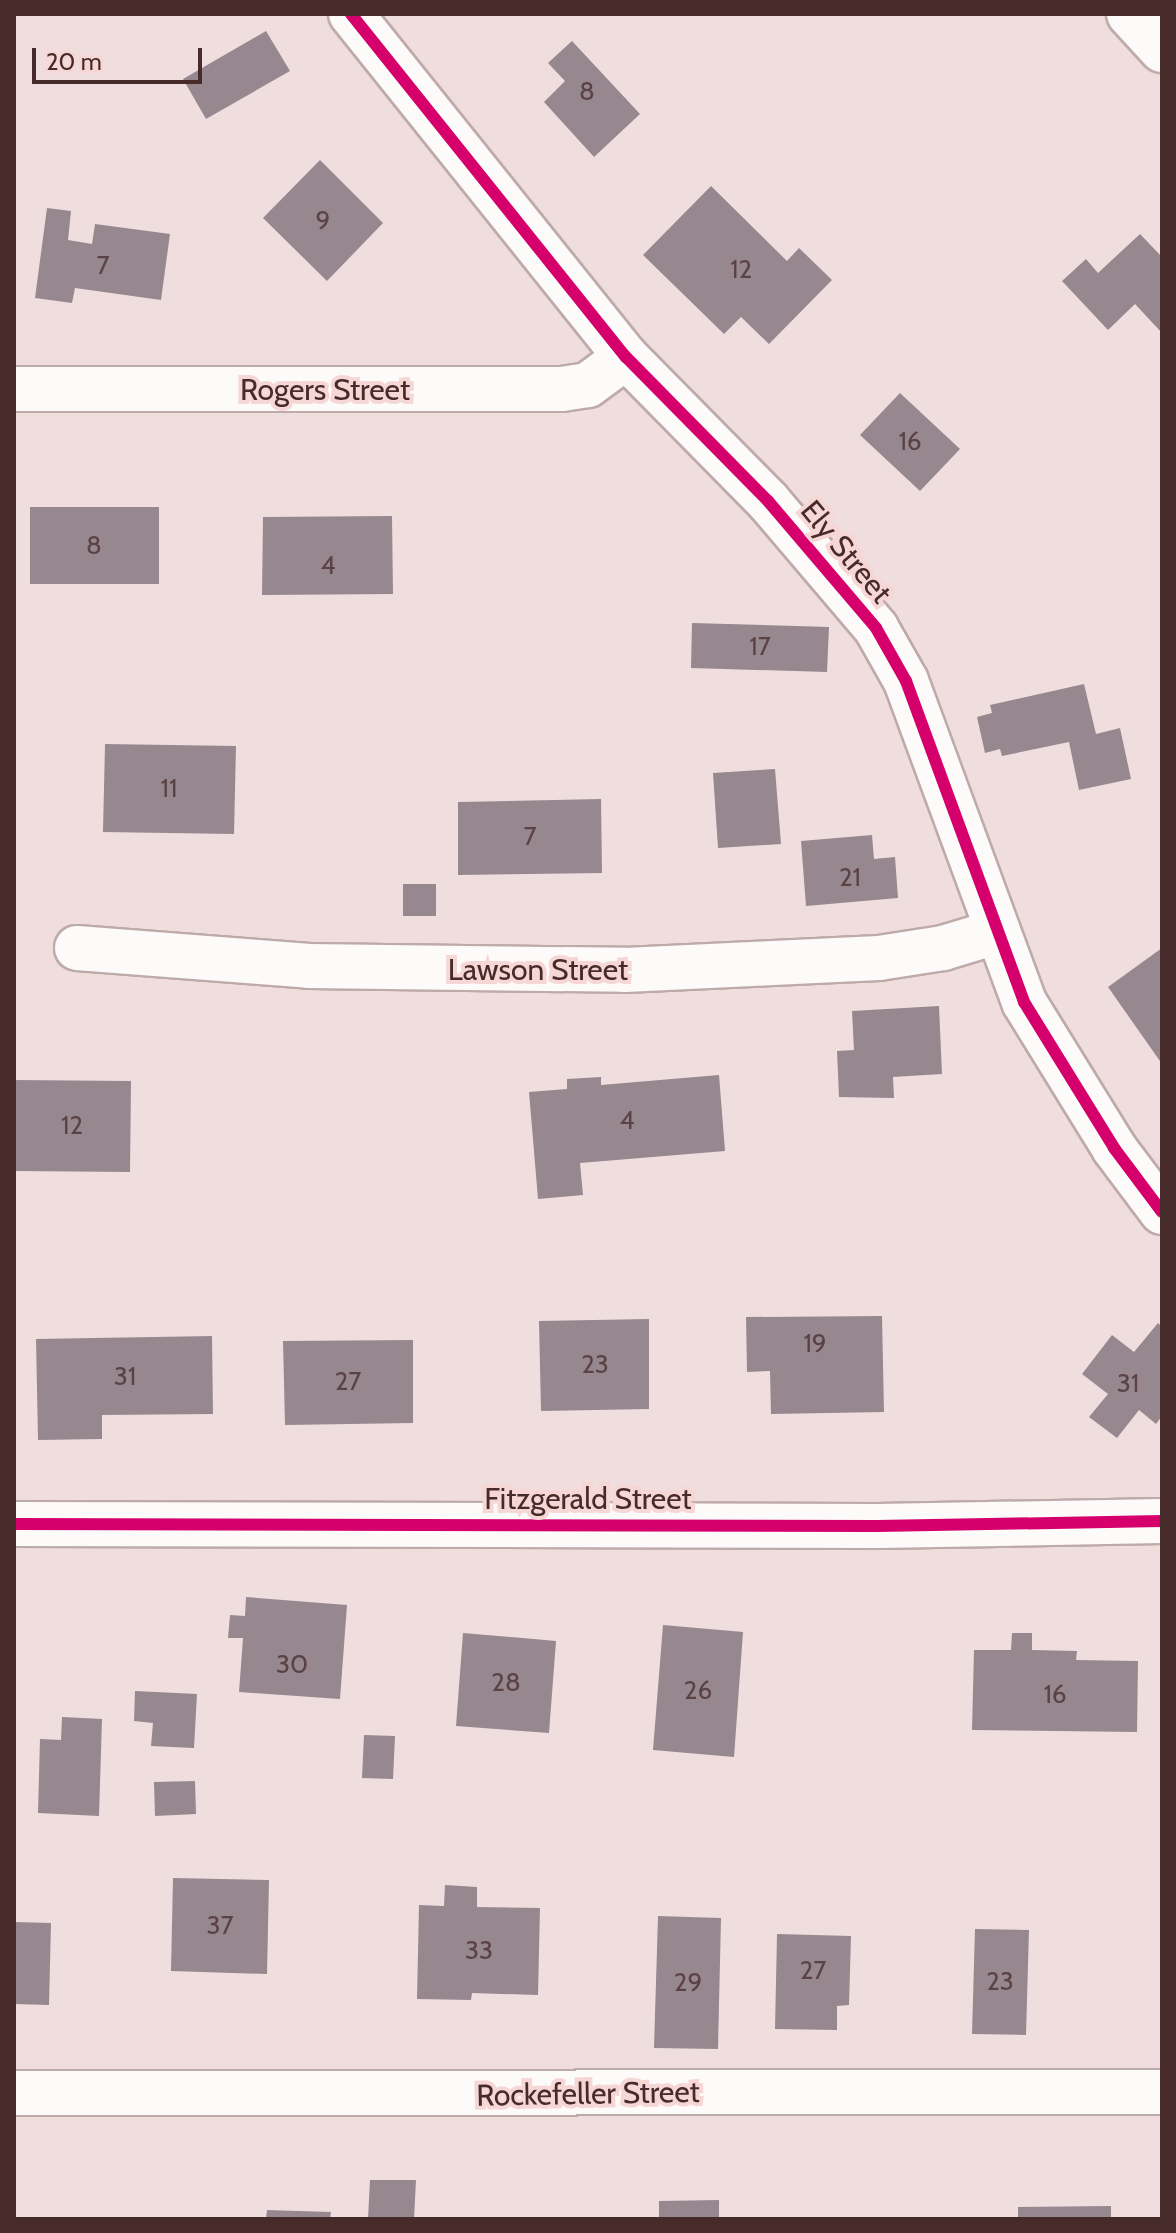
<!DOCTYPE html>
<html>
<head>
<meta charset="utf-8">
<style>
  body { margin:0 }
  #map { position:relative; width:1176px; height:2233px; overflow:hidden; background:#efdedd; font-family:Cabin,sans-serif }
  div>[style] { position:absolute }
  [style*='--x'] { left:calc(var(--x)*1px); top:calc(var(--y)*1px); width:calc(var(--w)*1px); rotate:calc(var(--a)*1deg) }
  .building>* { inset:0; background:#978890 }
  .roads { filter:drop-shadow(2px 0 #bfaaaa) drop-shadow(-2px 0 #bfaaaa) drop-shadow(0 2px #bfaaaa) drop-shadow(0 -2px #bfaaaa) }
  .street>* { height:44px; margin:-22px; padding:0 22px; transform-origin:22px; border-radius:22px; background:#fdfafa }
  .secondary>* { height:44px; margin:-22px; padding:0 22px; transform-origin:22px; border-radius:22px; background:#fdfafa }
  .cycleway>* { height:12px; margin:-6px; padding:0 6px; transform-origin:6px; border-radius:6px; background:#d6006c }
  span { translate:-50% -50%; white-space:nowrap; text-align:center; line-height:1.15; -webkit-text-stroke:8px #f6d7d6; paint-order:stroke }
  .number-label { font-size:26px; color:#5b4244 }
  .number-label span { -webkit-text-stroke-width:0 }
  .street-label { font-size:30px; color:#472b2a }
  .frame { position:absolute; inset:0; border:16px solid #472b2a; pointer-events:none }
  .scale { position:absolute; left:32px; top:48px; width:170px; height:36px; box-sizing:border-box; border:4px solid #472b2a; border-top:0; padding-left:10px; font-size:24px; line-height:28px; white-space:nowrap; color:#472b2a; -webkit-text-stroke:6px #f6d7d6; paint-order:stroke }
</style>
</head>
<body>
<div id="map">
  <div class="building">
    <i style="clip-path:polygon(266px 31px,290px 71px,206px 119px,183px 79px)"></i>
    <i style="clip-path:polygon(572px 41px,640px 114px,594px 157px,544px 102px,565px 81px,548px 63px)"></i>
    <i style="clip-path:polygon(320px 160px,383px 223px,327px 281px,263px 218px)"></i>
    <i style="clip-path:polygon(711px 186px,787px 261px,799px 248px,832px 280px,769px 344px,741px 317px,724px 334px,643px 255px)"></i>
    <i style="clip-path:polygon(47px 208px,71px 211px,68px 240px,92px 244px,95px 224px,170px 234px,161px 300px,75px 288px,72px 303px,35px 298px)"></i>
    <i style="clip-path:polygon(1140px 234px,1162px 257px,1162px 333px,1135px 304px,1108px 330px,1062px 281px,1086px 259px,1098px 273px)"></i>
    <i style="clip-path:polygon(900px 393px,960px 449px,920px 491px,860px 435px)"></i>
    <i style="clip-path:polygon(30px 507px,159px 507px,159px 584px,30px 584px)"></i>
    <i style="clip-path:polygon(392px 516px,393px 594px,262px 595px,263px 517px)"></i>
    <i style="clip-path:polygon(692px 623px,829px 627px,827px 672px,691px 668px)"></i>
    <i style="clip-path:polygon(1084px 684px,1096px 734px,1120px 728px,1131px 779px,1079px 790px,1069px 742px,1002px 756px,1000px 749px,985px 753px,977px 717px,992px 713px,990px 705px)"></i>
    <i style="clip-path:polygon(105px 744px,236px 746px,234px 834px,103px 832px)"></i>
    <i style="clip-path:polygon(775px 769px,781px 844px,718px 848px,713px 773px)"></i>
    <i style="clip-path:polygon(601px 799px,602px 873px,458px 875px,458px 802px)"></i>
    <i style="clip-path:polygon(872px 835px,874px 859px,895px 857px,898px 898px,806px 906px,801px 841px)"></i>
    <i style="clip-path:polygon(403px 884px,436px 884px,436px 916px,403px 916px)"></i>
    <i style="clip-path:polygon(1162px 948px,1162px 1064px,1108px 987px)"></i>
    <i style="clip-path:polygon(939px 1006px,942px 1074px,893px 1077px,894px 1098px,839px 1097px,837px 1051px,854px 1050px,852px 1011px)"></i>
    <i style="clip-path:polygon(719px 1075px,725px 1151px,580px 1163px,583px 1195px,538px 1199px,529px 1092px,567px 1089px,567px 1079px,601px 1077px,601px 1085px)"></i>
    <i style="clip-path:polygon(14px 1080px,131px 1081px,130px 1172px,14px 1171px)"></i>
    <i style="clip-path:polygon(882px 1316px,884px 1412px,771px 1414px,770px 1371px,747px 1372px,746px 1317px)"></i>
    <i style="clip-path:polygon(649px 1319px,649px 1409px,541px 1411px,539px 1321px)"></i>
    <i style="clip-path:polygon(1158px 1323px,1162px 1327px,1162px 1416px,1156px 1424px,1139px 1410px,1117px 1438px,1089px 1417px,1108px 1394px,1082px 1374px,1112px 1335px,1134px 1352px)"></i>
    <i style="clip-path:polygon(212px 1336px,213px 1414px,102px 1415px,102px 1439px,38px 1440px,36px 1339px)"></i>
    <i style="clip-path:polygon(413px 1340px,413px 1423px,285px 1425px,283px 1341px)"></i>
    <i style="clip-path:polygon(246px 1597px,347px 1605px,340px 1699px,239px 1692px,243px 1638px,228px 1638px,230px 1615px,245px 1616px)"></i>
    <i style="clip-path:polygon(663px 1625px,743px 1632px,734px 1757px,653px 1750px)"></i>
    <i style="clip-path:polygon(463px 1633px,556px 1641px,549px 1733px,456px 1726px)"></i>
    <i style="clip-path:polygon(1012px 1633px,1032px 1633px,1032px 1650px,1077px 1651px,1076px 1660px,1138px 1661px,1137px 1732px,972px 1730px,974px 1650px,1011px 1650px)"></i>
    <i style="clip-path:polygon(135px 1691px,197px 1694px,194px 1748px,151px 1746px,153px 1723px,134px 1721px)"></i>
    <i style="clip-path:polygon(62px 1717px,102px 1719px,99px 1816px,38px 1813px,40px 1739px,61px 1740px)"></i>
    <i style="clip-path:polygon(364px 1735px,395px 1736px,393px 1779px,362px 1778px)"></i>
    <i style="clip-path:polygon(195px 1781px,196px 1814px,155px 1816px,154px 1782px)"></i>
    <i style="clip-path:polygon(173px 1878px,269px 1880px,267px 1974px,171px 1971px)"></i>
    <i style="clip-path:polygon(445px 1885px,477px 1887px,477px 1907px,540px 1908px,538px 1995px,472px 1993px,471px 2000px,417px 1999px,419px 1905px,444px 1906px)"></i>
    <i style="clip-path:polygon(658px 1916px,721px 1918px,718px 2049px,654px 2048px)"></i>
    <i style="clip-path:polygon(14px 1922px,51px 1923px,49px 2005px,14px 2004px)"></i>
    <i style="clip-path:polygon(975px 1929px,1029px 1930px,1026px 2035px,972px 2034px)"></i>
    <i style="clip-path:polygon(777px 1934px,851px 1936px,849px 2005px,837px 2006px,837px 2030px,775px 2029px)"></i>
    <i style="clip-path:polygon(370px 2180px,416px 2180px,414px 2219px,368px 2219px)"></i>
    <i style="clip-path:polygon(719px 2200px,719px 2219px,659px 2219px,659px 2201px)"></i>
    <i style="clip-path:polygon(1111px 2206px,1111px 2219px,1018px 2219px,1018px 2207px)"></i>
    <i style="clip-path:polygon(267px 2210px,331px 2212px,330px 2219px,266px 2219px)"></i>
  </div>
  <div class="roads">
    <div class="street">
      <i style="--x:351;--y:14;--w:440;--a:51.3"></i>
      <i style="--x:626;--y:357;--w:202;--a:45.4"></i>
      <i style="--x:768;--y:501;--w:167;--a:49.6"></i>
      <i style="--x:876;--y:628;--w:61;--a:60.5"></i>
      <i style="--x:906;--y:681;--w:342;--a:69.8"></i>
      <i style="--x:1024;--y:1002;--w:172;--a:58.3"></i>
      <i style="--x:1114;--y:1148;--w:80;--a:53.1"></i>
      <i style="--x:14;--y:389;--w:548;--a:0"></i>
      <i style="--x:562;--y:389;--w:26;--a:-9"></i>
      <i style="--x:588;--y:385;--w:47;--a:-36.4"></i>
      <i style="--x:77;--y:948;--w:233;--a:4.4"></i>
      <i style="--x:309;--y:966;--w:316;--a:0.7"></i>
      <i style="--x:625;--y:970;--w:254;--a:-2.7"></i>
      <i style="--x:879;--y:958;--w:65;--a:-8.9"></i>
      <i style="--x:943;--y:948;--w:55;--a:-16.8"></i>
      <i style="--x:14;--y:1524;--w:863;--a:0.13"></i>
      <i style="--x:877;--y:1526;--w:285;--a:-1"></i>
      <i style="--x:14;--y:2093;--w:1148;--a:-0.05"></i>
    </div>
    <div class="secondary">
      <i style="--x:1129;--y:14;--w:49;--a:47.5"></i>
    </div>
  </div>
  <div class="cycleway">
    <i style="--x:351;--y:14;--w:440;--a:51.3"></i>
    <i style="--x:626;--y:357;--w:202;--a:45.4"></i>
    <i style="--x:768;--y:501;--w:167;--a:49.6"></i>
    <i style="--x:876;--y:628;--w:61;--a:60.5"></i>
    <i style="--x:906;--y:681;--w:342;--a:69.8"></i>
    <i style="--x:1024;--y:1002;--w:172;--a:58.3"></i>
    <i style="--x:1114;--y:1148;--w:80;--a:53.1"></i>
    <i style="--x:14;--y:1524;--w:863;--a:0.13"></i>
    <i style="--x:877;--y:1526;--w:285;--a:-1"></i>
  </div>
  <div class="number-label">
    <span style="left:587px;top:92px">8</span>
    <span style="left:323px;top:221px">9</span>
    <span style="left:103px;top:266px">7</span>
    <span style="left:741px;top:270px">12</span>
    <span style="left:910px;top:442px">16</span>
    <span style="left:94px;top:546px">8</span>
    <span style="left:328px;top:566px">4</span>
    <span style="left:760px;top:647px">17</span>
    <span style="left:169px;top:789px">11</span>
    <span style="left:530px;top:837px">7</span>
    <span style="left:850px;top:878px">21</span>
    <span style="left:627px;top:1121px">4</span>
    <span style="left:72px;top:1126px">12</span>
    <span style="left:815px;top:1344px">19</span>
    <span style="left:595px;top:1365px">23</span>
    <span style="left:125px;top:1377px">31</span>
    <span style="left:348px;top:1382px">27</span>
    <span style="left:1128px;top:1384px">31</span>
    <span style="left:292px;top:1665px">30</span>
    <span style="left:506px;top:1683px">28</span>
    <span style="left:698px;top:1691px">26</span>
    <span style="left:1055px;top:1695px">16</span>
    <span style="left:220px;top:1926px">37</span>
    <span style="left:479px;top:1951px">33</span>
    <span style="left:813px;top:1971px">27</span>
    <span style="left:1000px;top:1982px">23</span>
    <span style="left:688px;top:1983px">29</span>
  </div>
  <div class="street-label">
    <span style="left:325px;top:390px">Rogers Street</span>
    <span style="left:846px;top:552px;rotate:50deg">Ely Street</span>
    <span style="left:538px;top:970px">Lawson Street</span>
    <span style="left:588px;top:1499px">Fitzgerald Street</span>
    <span style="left:588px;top:2094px;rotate:-1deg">Rockefeller Street</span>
  </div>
  <div class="frame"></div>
  <div class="scale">20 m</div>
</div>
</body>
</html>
